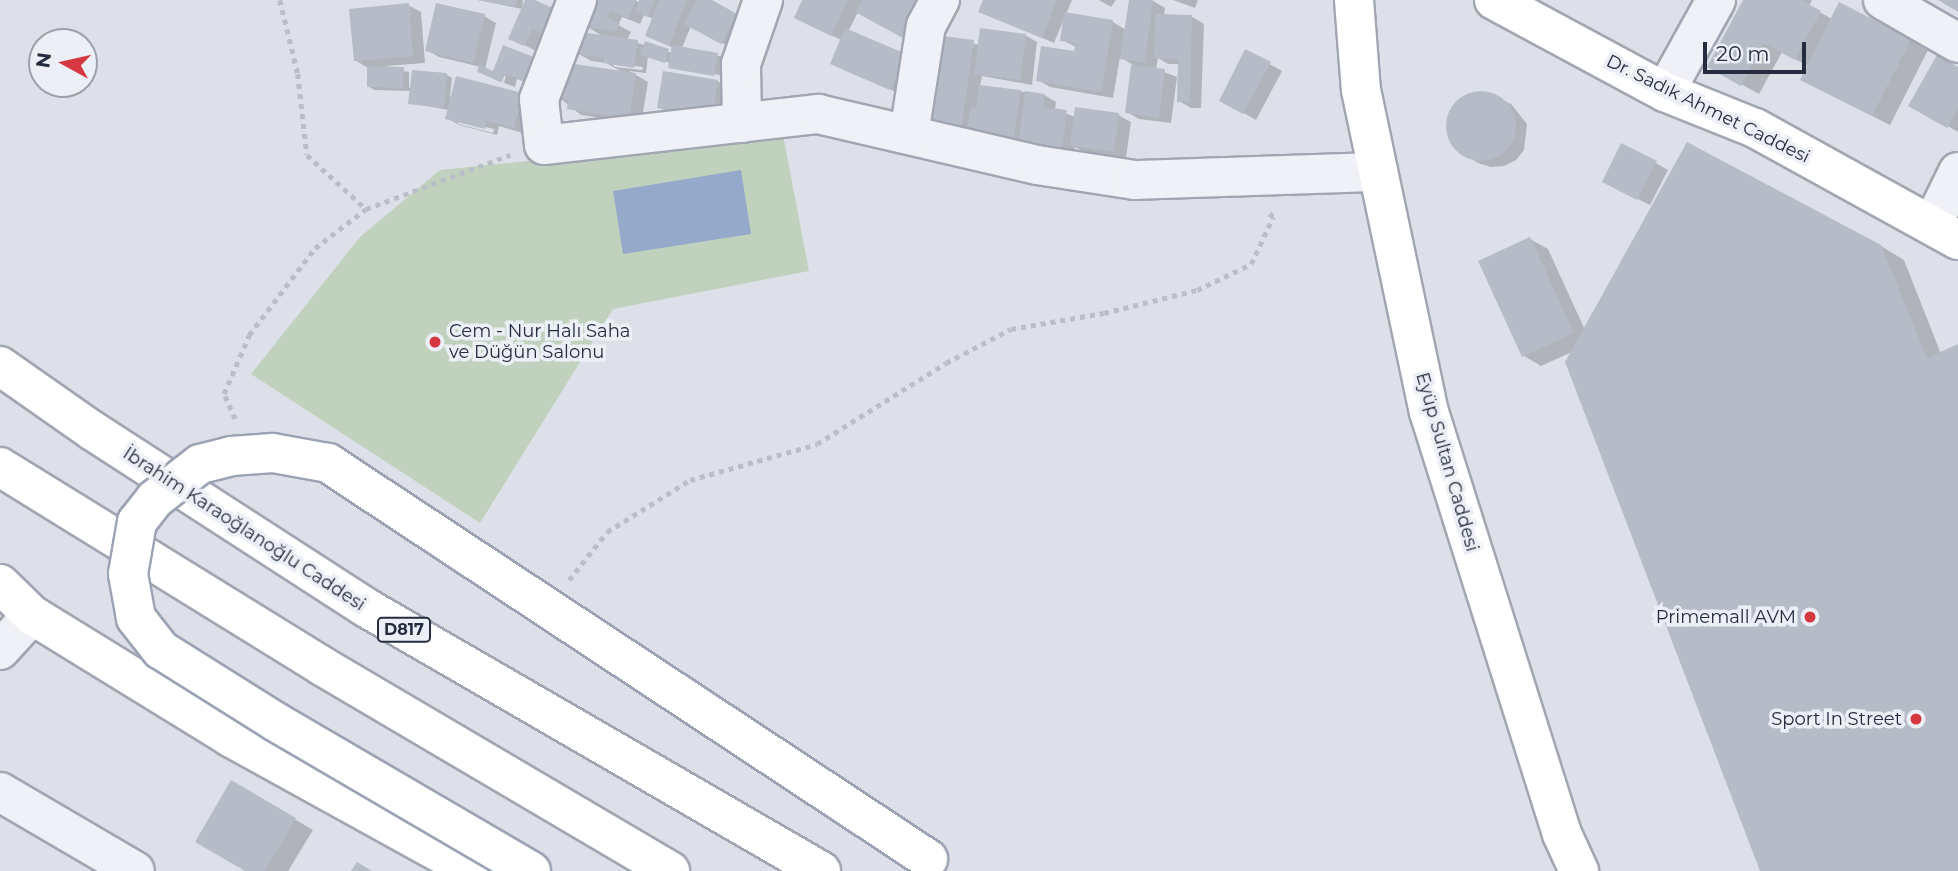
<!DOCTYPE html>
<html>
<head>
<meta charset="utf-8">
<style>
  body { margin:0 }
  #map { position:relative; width:1958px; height:871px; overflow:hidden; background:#dde0e8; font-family:Montserrat,sans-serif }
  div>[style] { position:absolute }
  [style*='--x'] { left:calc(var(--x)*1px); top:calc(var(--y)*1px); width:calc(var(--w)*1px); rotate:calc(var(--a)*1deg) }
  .green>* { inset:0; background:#c0d2bd }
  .water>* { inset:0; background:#95aacb }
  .shadow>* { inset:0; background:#0003 }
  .building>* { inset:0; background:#b6bbc8 }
  .round { border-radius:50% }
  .path>* { height:4.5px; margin-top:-2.25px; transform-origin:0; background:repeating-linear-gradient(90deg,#babec6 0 5px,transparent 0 10px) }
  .roads { filter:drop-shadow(2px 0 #a2a6b2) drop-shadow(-2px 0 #a2a6b2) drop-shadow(0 2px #a2a6b2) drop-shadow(0 -2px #a2a6b2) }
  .street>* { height:38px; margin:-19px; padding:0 19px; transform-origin:19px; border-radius:19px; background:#eff1f6 }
  .secondary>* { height:38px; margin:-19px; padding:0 19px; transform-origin:19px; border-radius:19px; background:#fff }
  .primary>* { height:38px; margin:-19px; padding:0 19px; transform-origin:19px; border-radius:19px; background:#fff }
  .highway>* { height:38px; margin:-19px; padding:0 19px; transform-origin:19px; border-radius:19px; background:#fff }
  .bridges { filter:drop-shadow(2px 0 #9ba3b4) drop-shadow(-2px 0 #9ba3b4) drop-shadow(0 2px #9ba3b4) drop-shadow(0 -2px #9ba3b4) }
  .primary-bridge>* { height:38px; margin:-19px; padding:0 19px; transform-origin:19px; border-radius:19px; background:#fff }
  .dots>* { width:19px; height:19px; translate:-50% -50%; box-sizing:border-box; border:4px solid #eceff5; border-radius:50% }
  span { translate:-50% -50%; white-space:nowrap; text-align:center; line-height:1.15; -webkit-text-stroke:7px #eceff5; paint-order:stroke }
  .shield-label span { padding:2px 5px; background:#eceff5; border:2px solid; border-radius:5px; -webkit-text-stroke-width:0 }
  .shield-label { font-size:16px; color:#252c3f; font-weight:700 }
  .street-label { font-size:18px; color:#252c3f }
  .poi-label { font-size:18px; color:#252c3f }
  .left { translate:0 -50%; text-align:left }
  .right { translate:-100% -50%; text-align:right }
  .north { position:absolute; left:28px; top:28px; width:70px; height:70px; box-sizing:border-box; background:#eceff5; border:2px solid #9ca1ac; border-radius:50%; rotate:278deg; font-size:19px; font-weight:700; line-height:28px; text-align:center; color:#252c3f }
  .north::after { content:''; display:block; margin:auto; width:24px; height:32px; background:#d63841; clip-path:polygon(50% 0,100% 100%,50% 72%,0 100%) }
  .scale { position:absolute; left:1703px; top:42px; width:103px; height:32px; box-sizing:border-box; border:4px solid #252c3f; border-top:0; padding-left:9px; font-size:21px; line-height:24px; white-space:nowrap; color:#252c3f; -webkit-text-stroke:5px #eceff5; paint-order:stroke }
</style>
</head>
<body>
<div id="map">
  <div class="green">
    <i style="clip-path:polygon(783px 135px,809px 271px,613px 309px,480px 523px,251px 374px,360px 237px,440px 170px)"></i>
  </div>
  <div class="water">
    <i style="clip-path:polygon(741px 170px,751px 234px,623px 254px,613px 191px)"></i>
  </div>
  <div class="shadow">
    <i style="clip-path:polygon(478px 0,523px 0,522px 9px)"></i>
    <i style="clip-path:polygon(527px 0,531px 0,544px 34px,536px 51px,511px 38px)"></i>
    <i style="clip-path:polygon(evenodd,598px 0,635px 0,640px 3px,641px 0,708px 0,748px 23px,733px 49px,691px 26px,682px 48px,723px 57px,720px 75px,674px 67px,673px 64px,648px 56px,646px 73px,629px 71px,648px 82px,641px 124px,581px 115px,552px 92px,517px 79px,515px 87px,504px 83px,506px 76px,503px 76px,500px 82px,479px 72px,481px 67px,439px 57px,427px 50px,484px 16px,496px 23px,485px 69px,494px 73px,548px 64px,624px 73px,606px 63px,591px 61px,579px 54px,604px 37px,586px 26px,598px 0,644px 15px,654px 19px,647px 35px,673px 48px,672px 53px,627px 40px,631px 32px,618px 25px,622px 17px,640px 24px,644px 15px,598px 0,611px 63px,643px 67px,642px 70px,615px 67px,611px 63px)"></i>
    <i style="clip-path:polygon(804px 0,951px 0,933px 34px,979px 45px,1025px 35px,1037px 42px,1032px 85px,982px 76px,980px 86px,1044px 95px,1056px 102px,1055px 110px,1076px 117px,1118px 115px,1131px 122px,1126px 158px,1084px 152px,1075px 147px,1074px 156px,935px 131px,927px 50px,858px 12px,848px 32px,905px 56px,903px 95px,844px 70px,841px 40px,808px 24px)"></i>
    <i style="clip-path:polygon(984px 0,1072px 0,1066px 14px,1113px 22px,1126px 30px,1130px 0,1153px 1px,1165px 8px,1164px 16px,1192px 17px,1204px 24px,1201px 108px,1191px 108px,1179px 101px,1180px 64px,1168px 64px,1158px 58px,1156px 69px,1177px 77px,1171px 123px,1139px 119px,1127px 112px,1133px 65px,1120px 57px,1113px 98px,1050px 87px,1038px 80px,1075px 53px,1076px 47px,1062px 40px,1063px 21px,1054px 43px,980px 11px)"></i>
    <i style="clip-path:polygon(1099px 0,1116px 0,1111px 7px)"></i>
    <i style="clip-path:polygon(1173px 0,1198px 0,1195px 8px)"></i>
    <i style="clip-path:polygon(1745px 0,1812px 0,1809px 6px,1832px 19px,1910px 40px,1928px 50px,1890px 125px,1819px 89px,1808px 66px,1782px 52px,1759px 94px,1709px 66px)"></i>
    <i style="clip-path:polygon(evenodd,408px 5px,421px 12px,425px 63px,386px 66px,386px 68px,409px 72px,409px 88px,447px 75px,452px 78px,450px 97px,522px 94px,526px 134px,499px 126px,497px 135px,459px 125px,447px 118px,449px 110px,410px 103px,411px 91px,374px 90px,368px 86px,368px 68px,355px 60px,408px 5px,458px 121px,494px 129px,493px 133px,458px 124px,458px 121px)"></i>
    <i style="clip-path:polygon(1246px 51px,1282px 71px,1256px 120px,1221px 100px)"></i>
    <i style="clip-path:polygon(1958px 69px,1958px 132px,1911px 105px)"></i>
    <i style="clip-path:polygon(717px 81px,729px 88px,724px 123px,671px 114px,659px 107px)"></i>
    <i style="clip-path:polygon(1485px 93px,1511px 104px,1527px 124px,1524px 150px,1516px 160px,1504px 166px,1491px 167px,1478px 163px,1455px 147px,1449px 136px,1451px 110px,1460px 100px)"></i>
    <i style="clip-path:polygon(1656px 163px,1668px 170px,1650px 205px,1616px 188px)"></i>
    <i style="clip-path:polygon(1530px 239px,1548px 249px,1585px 330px,1881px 246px,1904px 260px,1941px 354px,1958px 346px,1958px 871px,1762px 871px,1574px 351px,1541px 366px,1524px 356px)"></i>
    <i style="clip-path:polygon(231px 782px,313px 830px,288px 871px,249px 871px)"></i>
  </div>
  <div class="building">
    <i style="clip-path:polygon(477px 0,517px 0,516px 7px)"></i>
    <i style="clip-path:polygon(525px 0,535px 0,564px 13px,553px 38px,532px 29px,524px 46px,508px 39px)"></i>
    <i style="clip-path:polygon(596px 0,636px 0,628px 19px,610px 11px,607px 17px,620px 23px,616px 32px,584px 27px)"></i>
    <i style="clip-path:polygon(639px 0,655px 0,648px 17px,635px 12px)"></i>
    <i style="clip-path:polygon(659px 0,687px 0,669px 46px,645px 36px)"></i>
    <i style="clip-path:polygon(697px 0,712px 0,737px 14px,721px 44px,684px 24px)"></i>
    <i style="clip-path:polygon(802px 0,848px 0,831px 36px,794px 18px)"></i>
    <i style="clip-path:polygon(862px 0,936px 0,912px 43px,855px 12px)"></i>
    <i style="clip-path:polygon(983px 0,1057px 0,1042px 38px,978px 12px)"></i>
    <i style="clip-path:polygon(1129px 0,1153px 0,1145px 63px,1120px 59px)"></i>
    <i style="clip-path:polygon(1743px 0,1801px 0,1821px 11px,1795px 60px,1763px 43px,1741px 86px,1707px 67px)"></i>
    <i style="clip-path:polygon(1938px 0,1958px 0,1958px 12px)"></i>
    <i style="clip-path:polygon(1839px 2px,1911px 39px,1872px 116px,1800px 80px)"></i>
    <i style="clip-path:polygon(409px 3px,413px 56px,354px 61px,349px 9px)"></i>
    <i style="clip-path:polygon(436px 3px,485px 14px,473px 63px,425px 51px)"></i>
    <i style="clip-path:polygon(1064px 12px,1113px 20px,1101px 92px,1036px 81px,1041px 46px,1074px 51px,1076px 43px,1060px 41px)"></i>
    <i style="clip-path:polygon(1155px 14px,1192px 15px,1190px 102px,1177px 102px,1178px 59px,1154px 58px)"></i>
    <i style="clip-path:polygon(845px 28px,906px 54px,890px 90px,830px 64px)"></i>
    <i style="clip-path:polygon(980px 28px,1026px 34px,1020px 80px,974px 74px)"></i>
    <i style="clip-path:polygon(581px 32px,638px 40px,634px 68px,604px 63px,604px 58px,577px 54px)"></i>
    <i style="clip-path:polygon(943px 36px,974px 40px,961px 130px,921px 124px)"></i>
    <i style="clip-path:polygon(645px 41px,669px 49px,665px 63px,640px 55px)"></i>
    <i style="clip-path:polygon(503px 45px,549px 63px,540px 87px,505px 74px,502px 82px,477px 72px,479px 65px,493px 71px)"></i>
    <i style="clip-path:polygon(672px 45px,718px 53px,714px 76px,668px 68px)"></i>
    <i style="clip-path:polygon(1245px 49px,1271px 62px,1243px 114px,1219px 101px)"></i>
    <i style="clip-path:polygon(1937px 55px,1958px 67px,1958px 108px,1947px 128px,1908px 106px)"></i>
    <i style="clip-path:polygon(561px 62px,636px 73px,629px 119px,567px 109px,568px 100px,556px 98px)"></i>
    <i style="clip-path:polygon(1131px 65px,1165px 69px,1159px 118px,1125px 113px)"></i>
    <i style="clip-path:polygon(367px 66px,404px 67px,403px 88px,367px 87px)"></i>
    <i style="clip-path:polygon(412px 70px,447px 73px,444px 108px,408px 104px)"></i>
    <i style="clip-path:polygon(663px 71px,718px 80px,712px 117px,657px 108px)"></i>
    <i style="clip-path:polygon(456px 76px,523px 93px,514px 128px,486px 121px,485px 129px,445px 119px)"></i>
    <i style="clip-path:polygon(979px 85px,1021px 90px,1012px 149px,966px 134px,971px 107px,976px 107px)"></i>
    <i class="round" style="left:1446px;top:91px;width:70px;height:70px"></i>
    <i style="clip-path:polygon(1025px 91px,1045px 94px,1043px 107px,1067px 110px,1062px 150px,1018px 144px)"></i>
    <i style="clip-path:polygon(1075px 107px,1119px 113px,1114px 152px,1070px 146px)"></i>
    <i style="clip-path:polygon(1687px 142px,1881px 245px,1927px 358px,1958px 344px,1958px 871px,1760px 871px,1565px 362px)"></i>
    <i style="clip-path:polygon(1621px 143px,1657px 161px,1637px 200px,1602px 182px)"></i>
    <i style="clip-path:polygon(1530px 237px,1574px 333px,1522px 357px,1478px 261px)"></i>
    <i style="clip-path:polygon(231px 780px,296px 818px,265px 871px,245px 871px,195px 842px)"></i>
    <i style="clip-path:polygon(357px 862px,372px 871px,351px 871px)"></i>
  </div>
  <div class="path">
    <i style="--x:280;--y:0;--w:76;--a:76.3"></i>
    <i style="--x:298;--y:74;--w:81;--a:83.7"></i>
    <i style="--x:307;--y:155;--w:80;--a:42.5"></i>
    <i style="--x:235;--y:419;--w:27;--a:-114"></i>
    <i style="--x:224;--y:394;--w:64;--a:-67"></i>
    <i style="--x:249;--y:335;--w:109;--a:-52.8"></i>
    <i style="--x:315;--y:248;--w:64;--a:-37.4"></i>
    <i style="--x:366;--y:209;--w:154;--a:-20.6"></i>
    <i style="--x:569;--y:580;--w:61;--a:-51.6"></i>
    <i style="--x:607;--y:532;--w:98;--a:-32.1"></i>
    <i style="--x:690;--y:480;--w:132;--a:-15.8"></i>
    <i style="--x:817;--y:444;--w:152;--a:-32.1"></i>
    <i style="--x:946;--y:363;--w:73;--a:-27.6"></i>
    <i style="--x:1011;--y:329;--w:94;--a:-9.8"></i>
    <i style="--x:1104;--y:313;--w:96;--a:-13.9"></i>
    <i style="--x:1197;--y:290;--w:60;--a:-25.7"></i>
    <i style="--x:1251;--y:264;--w:52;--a:-64.9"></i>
    <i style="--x:1273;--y:217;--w:6;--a:-141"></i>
  </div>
  <div class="roads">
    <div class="street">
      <i style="--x:577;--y:0;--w:106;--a:111"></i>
      <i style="--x:539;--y:99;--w:46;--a:83.8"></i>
      <i style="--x:544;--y:145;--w:276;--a:-6.5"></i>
      <i style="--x:818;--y:114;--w:225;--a:13.1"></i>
      <i style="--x:1037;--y:165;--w:99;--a:8.7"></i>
      <i style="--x:1135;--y:180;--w:243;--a:-1.9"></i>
      <i style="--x:1883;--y:0;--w:86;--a:29.8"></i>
      <i style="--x:1665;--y:92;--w:105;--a:-61"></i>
      <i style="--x:742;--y:123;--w:59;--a:-91"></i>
      <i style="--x:741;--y:64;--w:68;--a:-71"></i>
      <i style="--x:909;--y:134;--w:109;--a:-81.1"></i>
      <i style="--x:926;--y:26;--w:30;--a:-62"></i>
      <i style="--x:1932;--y:225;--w:59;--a:-63.9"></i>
      <i style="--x:0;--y:650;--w:47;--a:-47.6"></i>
      <i style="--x:0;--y:792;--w:156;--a:30.3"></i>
    </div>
    <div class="secondary">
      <i style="--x:1354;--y:0;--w:90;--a:85.6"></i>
      <i style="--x:1361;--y:90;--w:329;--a:78.1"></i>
      <i style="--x:1429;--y:412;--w:442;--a:72.5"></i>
      <i style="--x:1562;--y:834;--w:41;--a:65.3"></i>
      <i style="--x:1494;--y:0;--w:194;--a:28.3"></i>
      <i style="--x:1665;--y:92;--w:97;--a:21.8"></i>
      <i style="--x:1755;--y:128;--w:232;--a:28.9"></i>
    </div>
    <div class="primary">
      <i style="--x:0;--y:584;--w:45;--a:44.1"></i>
      <i style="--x:32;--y:615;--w:233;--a:31.6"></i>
      <i style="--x:230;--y:737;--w:277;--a:28.9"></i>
    </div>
    <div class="highway">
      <i style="--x:0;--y:366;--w:113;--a:35"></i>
      <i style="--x:93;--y:431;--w:324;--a:32.9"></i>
      <i style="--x:365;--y:607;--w:527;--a:30.07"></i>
      <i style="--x:0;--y:467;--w:379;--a:31.7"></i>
      <i style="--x:322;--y:666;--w:404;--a:30.5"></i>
    </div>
  </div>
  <div class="bridges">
    <div class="primary-bridge">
      <i style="--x:531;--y:871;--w:295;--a:-149.7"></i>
      <i style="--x:276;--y:722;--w:136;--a:-147.9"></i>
      <i style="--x:161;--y:650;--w:41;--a:-128"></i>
      <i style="--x:136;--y:618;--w:45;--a:-100.3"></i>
      <i style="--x:128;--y:574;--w:53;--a:-80.2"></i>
      <i style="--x:137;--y:522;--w:29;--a:-52"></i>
      <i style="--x:155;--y:499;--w:57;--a:-37.9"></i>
      <i style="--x:200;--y:464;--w:32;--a:-14"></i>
      <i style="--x:231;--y:456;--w:42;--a:-4.1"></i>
      <i style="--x:273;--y:453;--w:56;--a:10.3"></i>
      <i style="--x:328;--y:463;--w:719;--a:33.42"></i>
    </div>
  </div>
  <div class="dots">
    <i style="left:435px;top:342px;background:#d63841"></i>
    <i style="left:1810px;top:617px;background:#d63841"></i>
    <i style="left:1916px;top:719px;background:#d63841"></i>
  </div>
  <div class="shield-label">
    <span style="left:404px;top:630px">D817</span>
  </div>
  <div class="street-label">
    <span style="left:1708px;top:109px;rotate:26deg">Dr. Sadık Ahmet Caddesi</span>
    <span style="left:1447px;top:462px;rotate:74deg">Eyüp Sultan Caddesi</span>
    <span style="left:244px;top:529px;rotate:33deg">İbrahim Karaoğlanoğlu Caddesi</span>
  </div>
  <div class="poi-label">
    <span class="left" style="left:449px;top:342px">Cem - Nur Halı Saha<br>ve Düğün Salonu</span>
    <span class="right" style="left:1796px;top:617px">Primemall AVM</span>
    <span class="right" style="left:1902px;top:719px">Sport In Street</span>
  </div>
  <div class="north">N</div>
  <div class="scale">20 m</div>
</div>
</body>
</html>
